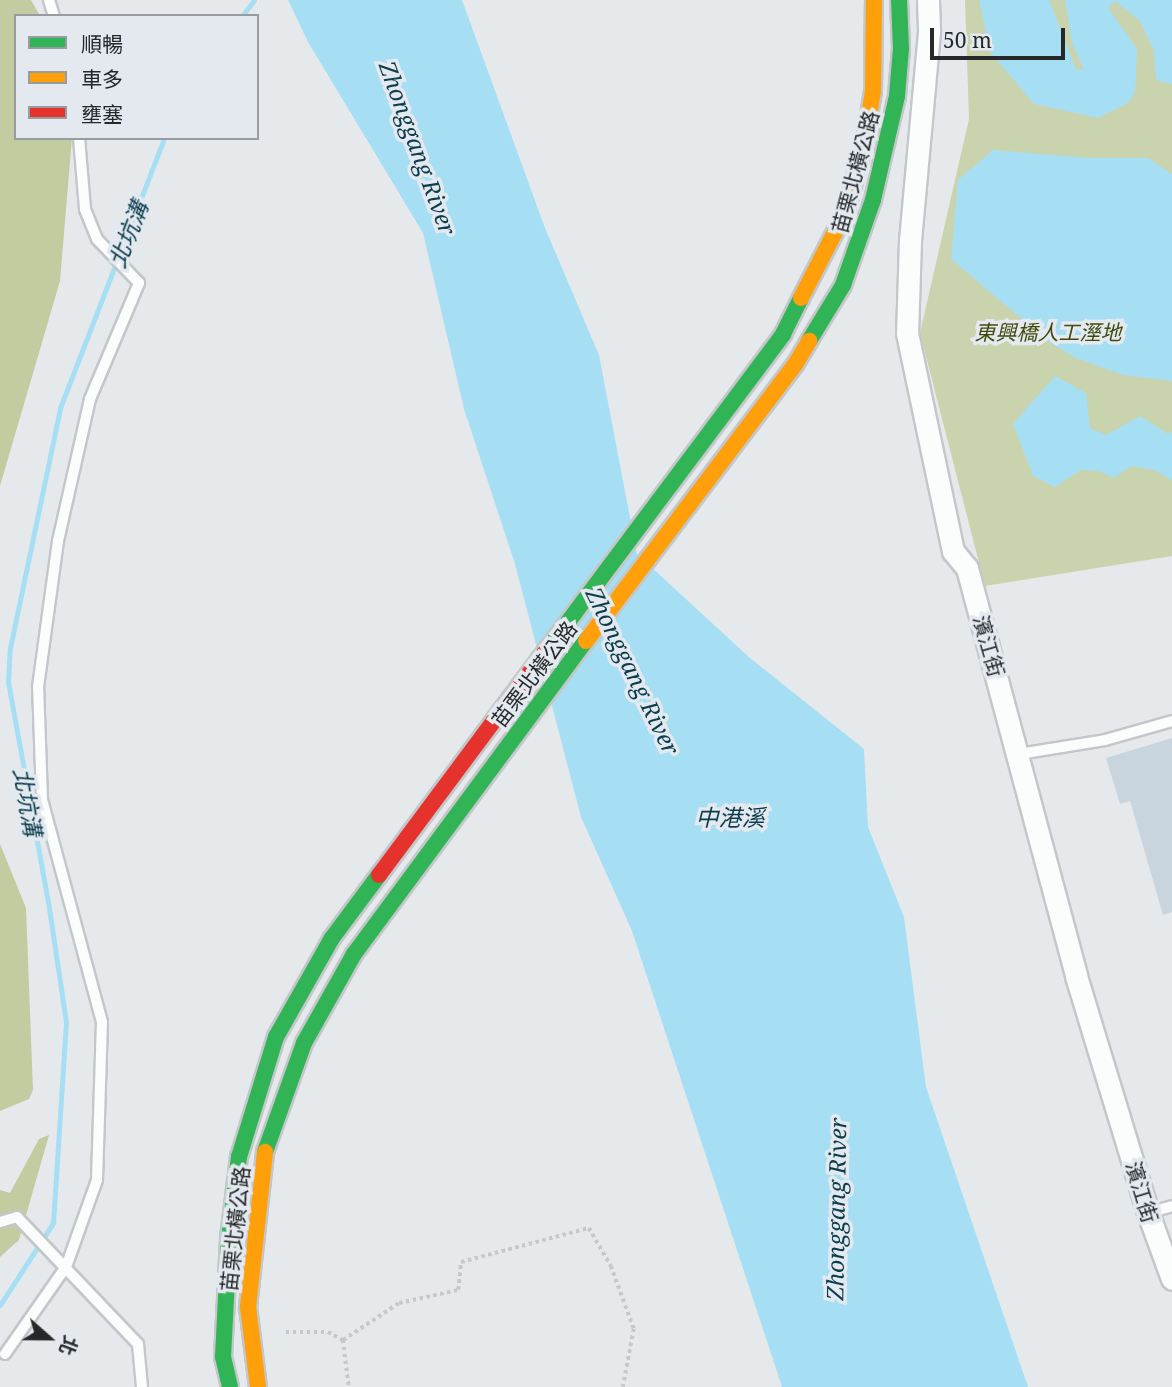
<!DOCTYPE html>
<html>
<head>
<meta charset="utf-8">
<style>
  body { margin:0 }
  #map { position:relative; width:1172px; height:1387px; overflow:hidden; background:#e6e9ec; font-family:"Noto Serif","Noto Sans TC",serif }
  div>[style] { position:absolute }
  [style*='--x'] { left:calc(var(--x)*1px); top:calc(var(--y)*1px); width:calc(var(--w)*1px); rotate:calc(var(--a)*1deg) }
  .green>* { inset:0; background:#c9d3ad }
  .forest>* { inset:0; background:#c1cca0 }
  .water>* { inset:0; background:#a6dff4 }
  .stream>* { height:5px; margin:-2.5px; padding:0 2.5px; transform-origin:2.5px; border-radius:2.5px; background:#a6dff4 }
  .building>* { inset:0; background:#c8d5df }
  .path>* { height:3.5px; margin-top:-1.75px; transform-origin:0; background:repeating-linear-gradient(90deg,#c7c8c9 0 3.5px,transparent 0 7px) }
  .roads { filter:drop-shadow(2px 0 #c4c7c9) drop-shadow(-2px 0 #c4c7c9) drop-shadow(0 2px #c4c7c9) drop-shadow(0 -2px #c4c7c9) }
  .lane>* { height:10px; margin:-5px; padding:0 5px; transform-origin:5px; border-radius:5px; background:#fbfcfc }
  .street>* { height:21px; margin:-10.5px; padding:0 10.5px; transform-origin:10.5px; border-radius:10.5px; background:#fbfcfc }
  .fast>* { height:16px; margin:-8px; padding:0 8px; transform-origin:8px; border-radius:8px; background:#30b455 }
  .slow>* { height:16px; margin:-8px; padding:0 8px; transform-origin:8px; border-radius:8px; background:#ff9f0a }
  .jam>* { height:16px; margin:-8px; padding:0 8px; transform-origin:8px; border-radius:8px; background:#e5322d }
  span { translate:-50% -50%; white-space:nowrap; text-align:center; line-height:1.15; -webkit-text-stroke:7px #e3e9ef; paint-order:stroke }
  .street-label { font-size:21px; color:#26282a }
  .park-label { font-size:21px; color:#414b0d; font-style:italic }
  .water-label { font-size:23px; color:#0c3d4c; font-style:italic }
  .legend { position:absolute; left:14px; top:14px; width:245px; height:126px; box-sizing:border-box; background:#e3e9ef; border:2px solid #979ca0; margin:0; padding:9px 12px; list-style:none; font-size:21px; color:#26282a }
  .legend li { display:flex; align-items:center; gap:14px; height:35px }
  .legend b { width:35px; border:2px solid #979ca0 }
  .north { position:absolute; left:14px; top:1303px; width:70px; height:70px; -webkit-text-stroke:5px #e3e9ef; paint-order:stroke; rotate:111deg; font-size:19px; font-weight:700; line-height:28px; text-align:center; color:#26282a }
  .north::after { content:''; display:block; margin:auto; width:24px; height:32px; background:#26282a; clip-path:polygon(50% 0,100% 100%,50% 72%,0 100%) }
  .scale { position:absolute; left:930px; top:28px; width:135px; height:32px; box-sizing:border-box; border:4px solid #26282a; border-top:0; padding-left:9px; font-size:21px; line-height:24px; white-space:nowrap; color:#26282a; -webkit-text-stroke:5px #e3e9ef; paint-order:stroke }
</style>
</head>
<body>
<div id="map">
  <div class="green">
    <i style="clip-path:polygon(965px 0,1172px 0,1172px 556px,985px 586px,920px 333px,969px 119px)"></i>
  </div>
  <div class="forest">
    <i style="clip-path:polygon(0 0,31px 0,40px 16px,16px 16px,16px 138px,72px 138px,60px 281px,0 486px)"></i>
    <i style="clip-path:polygon(0 844px,26px 908px,33px 1090px,29px 1099px,0 1111px)"></i>
    <i style="clip-path:polygon(49px 1135px,19px 1240px,0 1257px,0 1190px,10px 1193px,39px 1139px)"></i>
  </div>
  <div class="water">
    <i style="clip-path:polygon(288px 0,462px 0,545px 228px,599px 355px,637px 554px,750px 658px,864px 749px,868px 827px,904px 917px,926px 1087px,1028px 1387px,782px 1387px,632px 931px,581px 817px,515px 564px,464px 409px,423px 233px,308px 42px)"></i>
    <i style="clip-path:polygon(979px 0,1049px 0,1076px 69px,1084px 70px,1072px 43px,1065px 0,1172px 0,1172px 84px,1156px 80px,1154px 51px,1140px 21px,1115px 1px,1108px 8px,1137px 49px,1135px 92px,1128px 103px,1098px 118px,1034px 104px,990px 52px)"></i>
    <i style="clip-path:polygon(993px 150px,1090px 158px,1148px 158px,1172px 174px,1172px 381px,1123px 375px,1076px 358px,1049px 342px,951px 259px,958px 180px)"></i>
    <i style="clip-path:polygon(1055px 376px,1086px 393px,1090px 428px,1106px 435px,1140px 416px,1168px 434px,1172px 432px,1172px 480px,1154px 470px,1131px 466px,1114px 478px,1099px 471px,1081px 470px,1055px 487px,1033px 476px,1013px 424px)"></i>
  </div>
  <div class="stream">
    <i style="--x:242;--y:16;--w:20;--a:-53"></i>
    <i style="--x:0;--y:1305;--w:98;--a:-57.1"></i>
    <i style="--x:53;--y:1223;--w:201;--a:-86.3"></i>
    <i style="--x:66;--y:1022;--w:121;--a:-98.5"></i>
    <i style="--x:48;--y:902;--w:224;--a:-100.3"></i>
    <i style="--x:8;--y:682;--w:34;--a:-87"></i>
    <i style="--x:10;--y:648;--w:245;--a:-78.2"></i>
    <i style="--x:60;--y:408;--w:289;--a:-68.9"></i>
  </div>
  <div class="building">
    <i style="clip-path:polygon(1172px 738px,1172px 912px,1163px 915px,1130px 801px,1120px 804px,1106px 758px)"></i>
  </div>
  <div class="path">
    <i style="--x:286;--y:1332;--w:42;--a:0"></i>
    <i style="--x:328;--y:1332;--w:17;--a:28"></i>
    <i style="--x:343;--y:1340;--w:47;--a:82.7"></i>
    <i style="--x:343;--y:1340;--w:67;--a:-33.5"></i>
    <i style="--x:399;--y:1303;--w:60;--a:-12.4"></i>
    <i style="--x:458;--y:1290;--w:28;--a:-84"></i>
    <i style="--x:461;--y:1262;--w:132;--a:-14.9"></i>
    <i style="--x:589;--y:1228;--w:44;--a:59.9"></i>
    <i style="--x:611;--y:1266;--w:67;--a:69.9"></i>
    <i style="--x:634;--y:1329;--w:59;--a:100.7"></i>
  </div>
  <div class="roads">
    <div class="lane">
      <i style="--x:49;--y:0;--w:17;--a:73"></i>
      <i style="--x:1019;--y:754;--w:87;--a:-9.2"></i>
      <i style="--x:1105;--y:740;--w:70;--a:-15.8"></i>
      <i style="--x:1148;--y:1213;--w:25;--a:-16"></i>
      <i style="--x:0;--y:1222;--w:18;--a:-16"></i>
      <i style="--x:17;--y:1217;--w:175;--a:46.4"></i>
      <i style="--x:138;--y:1344;--w:43;--a:84.7"></i>
      <i style="--x:5;--y:1354;--w:106;--a:-55"></i>
      <i style="--x:66;--y:1267;--w:92;--a:-70.4"></i>
      <i style="--x:97;--y:1180;--w:158;--a:-88.2"></i>
      <i style="--x:102;--y:1022;--w:231;--a:-105.1"></i>
      <i style="--x:42;--y:799;--w:112;--a:-92"></i>
      <i style="--x:38;--y:687;--w:147;--a:-82.2"></i>
      <i style="--x:58;--y:541;--w:146;--a:-77.3"></i>
      <i style="--x:90;--y:399;--w:126;--a:-67.1"></i>
      <i style="--x:139;--y:283;--w:61;--a:-133.7"></i>
      <i style="--x:97;--y:239;--w:32;--a:-112"></i>
      <i style="--x:85;--y:209;--w:71;--a:-94.8"></i>
    </div>
    <div class="street">
      <i style="--x:928;--y:0;--w:32;--a:88"></i>
      <i style="--x:929;--y:32;--w:209;--a:95.2"></i>
      <i style="--x:910;--y:240;--w:93;--a:91.8"></i>
      <i style="--x:907;--y:333;--w:223;--a:78.1"></i>
      <i style="--x:953;--y:551;--w:22;--a:51"></i>
      <i style="--x:967;--y:568;--w:422;--a:75"></i>
      <i style="--x:1076;--y:976;--w:248;--a:73.1"></i>
      <i style="--x:1148;--y:1213;--w:70;--a:70"></i>
    </div>
    <div class="fast">
      <i style="--x:809;--y:341;--w:66;--a:-58.7"></i>
      <i style="--x:843;--y:285;--w:90;--a:-70.6"></i>
      <i style="--x:873;--y:200;--w:107;--a:-77"></i>
      <i style="--x:897;--y:96;--w:48;--a:-85.2"></i>
      <i style="--x:901;--y:48;--w:48;--a:-92.4"></i>
      <i style="--x:550;--y:646;--w:389;--a:-53.2"></i>
      <i style="--x:783;--y:334;--w:40;--a:-63.4"></i>
      <i style="--x:265;--y:1152;--w:116;--a:-70.3"></i>
      <i style="--x:304;--y:1043;--w:102;--a:-60.7"></i>
      <i style="--x:354;--y:954;--w:390;--a:-53.5"></i>
      <i style="--x:230;--y:1387;--w:31;--a:-103"></i>
      <i style="--x:223;--y:1357;--w:119;--a:-87.1"></i>
      <i style="--x:229;--y:1238;--w:82;--a:-83"></i>
      <i style="--x:239;--y:1157;--w:126;--a:-72.9"></i>
      <i style="--x:276;--y:1037;--w:114;--a:-60.5"></i>
      <i style="--x:332;--y:938;--w:79;--a:-53.3"></i>
    </div>
    <div class="slow">
      <i style="--x:801;--y:298;--w:100;--a:-62.7"></i>
      <i style="--x:847;--y:209;--w:76;--a:-75.6"></i>
      <i style="--x:866;--y:135;--w:45;--a:-81"></i>
      <i style="--x:873;--y:91;--w:91;--a:-89.4"></i>
      <i style="--x:586;--y:641;--w:348;--a:-52.9"></i>
      <i style="--x:796;--y:363;--w:26;--a:-59"></i>
      <i style="--x:258;--y:1387;--w:81;--a:-97.1"></i>
      <i style="--x:248;--y:1307;--w:156;--a:-83.7"></i>
    </div>
    <div class="jam">
      <i style="--x:379;--y:875;--w:286;--a:-53.3"></i>
    </div>
  </div>
  <div class="street-label">
    <span style="left:855px;top:172px;rotate:-75deg">苗栗北橫公路</span>
    <span style="left:989px;top:646px;rotate:74deg">濱江街</span>
    <span style="left:534px;top:674px;rotate:-53deg">苗栗北橫公路</span>
    <span style="left:1142px;top:1192px;rotate:73deg">濱江街</span>
    <span style="left:235px;top:1229px;rotate:-84deg">苗栗北橫公路</span>
  </div>
  <div class="park-label">
    <span style="left:1048px;top:332px">東興橋人工溼地</span>
  </div>
  <div class="water-label">
    <span style="left:418px;top:148px;rotate:70deg">Zhonggang River</span>
    <span style="left:128px;top:234px;rotate:-69deg">北坑溝</span>
    <span style="left:633px;top:671px;rotate:64deg">Zhonggang River</span>
    <span style="left:28px;top:802px;rotate:80deg">北坑溝</span>
    <span style="left:730px;top:817px">中港溪</span>
    <span style="left:836px;top:1209px;rotate:-89deg">Zhonggang River</span>
  </div>
  <ul class="legend">
  <li><b style="height:9px;background:#30b455"></b>順暢</li>
  <li><b style="height:9px;background:#ff9f0a"></b>車多</li>
  <li><b style="height:9px;background:#e5322d"></b>壅塞</li>
  </ul>
  <div class="north">北</div>
  <div class="scale">50 m</div>
</div>
</body>
</html>
